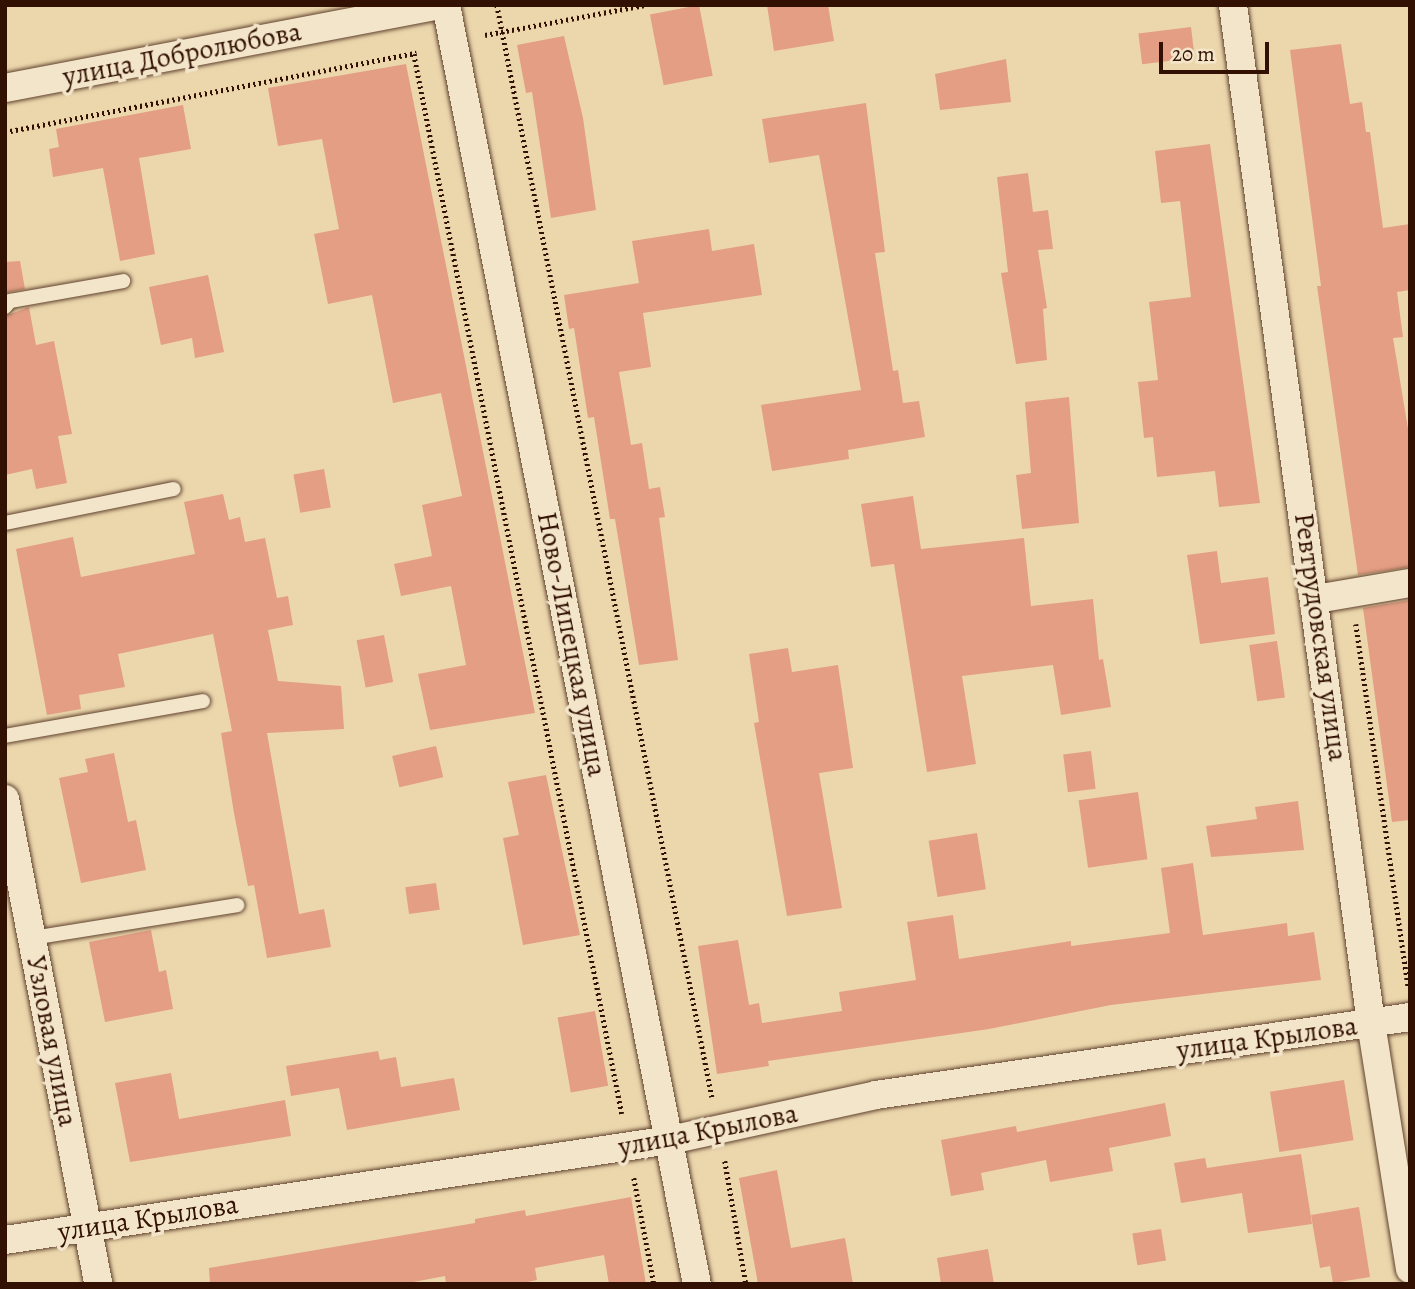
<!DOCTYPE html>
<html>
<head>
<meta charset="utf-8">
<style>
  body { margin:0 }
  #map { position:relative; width:1415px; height:1289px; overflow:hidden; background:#ecd7ad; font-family:Alegreya,serif }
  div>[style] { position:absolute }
  .building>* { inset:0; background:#e39e84; transform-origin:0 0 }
  .path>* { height:4.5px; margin-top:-2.25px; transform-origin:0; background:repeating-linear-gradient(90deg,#321103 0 2px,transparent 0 5.5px) }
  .roads { filter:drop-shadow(0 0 2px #60422e) drop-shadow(0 0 2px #60422e) }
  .lane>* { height:14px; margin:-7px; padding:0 7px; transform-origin:7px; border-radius:7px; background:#f3e5ca }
  .street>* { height:28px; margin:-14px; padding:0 14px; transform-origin:14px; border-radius:14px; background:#f3e5ca }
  span { translate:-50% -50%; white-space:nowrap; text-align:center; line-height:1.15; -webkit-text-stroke:7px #f3e5ca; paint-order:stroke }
  .street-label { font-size:28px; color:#321103 }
  .frame { position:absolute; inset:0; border:7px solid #321103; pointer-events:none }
  .scale { position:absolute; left:1159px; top:42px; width:110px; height:32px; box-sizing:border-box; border:4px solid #321103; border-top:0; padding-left:9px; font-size:21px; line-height:24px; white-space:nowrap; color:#321103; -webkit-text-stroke:5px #f3e5ca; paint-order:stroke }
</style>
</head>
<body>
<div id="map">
  <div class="building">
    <i style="left:699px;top:5px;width:72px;height:50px;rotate:79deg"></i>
    <i style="clip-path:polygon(767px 5px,828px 5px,834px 41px,774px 51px)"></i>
    <i style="left:1191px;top:27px;width:31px;height:53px;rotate:83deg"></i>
    <i style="clip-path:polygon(564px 36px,583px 118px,596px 210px,551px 218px,532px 92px,526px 93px,517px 45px)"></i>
    <i style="clip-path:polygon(1341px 44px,1350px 104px,1362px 102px,1366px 132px,1370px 132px,1383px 228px,1410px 224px,1410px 290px,1397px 292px,1403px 337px,1393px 338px,1410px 441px,1410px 567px,1358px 575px,1317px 286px,1321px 286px,1290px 50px)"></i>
    <i style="clip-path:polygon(1006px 59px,1011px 102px,940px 110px,935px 74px)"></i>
    <i style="clip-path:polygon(406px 64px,535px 713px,430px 730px,418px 674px,466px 665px,451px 586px,401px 596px,394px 564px,432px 556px,422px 505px,462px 496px,441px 393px,393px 403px,372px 295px,328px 304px,314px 234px,339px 229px,322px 139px,278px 146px,268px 88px)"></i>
    <i style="clip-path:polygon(866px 103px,885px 252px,875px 253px,893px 371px,898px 370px,903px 403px,919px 401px,925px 437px,848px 450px,849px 459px,772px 471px,761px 405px,861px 390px,819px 155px,769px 163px,762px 119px)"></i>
    <i style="clip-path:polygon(183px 105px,191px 149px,139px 158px,155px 254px,120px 261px,103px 168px,53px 177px,49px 149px,59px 147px,56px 129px)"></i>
    <i style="clip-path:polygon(1210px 144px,1260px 503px,1219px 507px,1215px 471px,1157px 477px,1153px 437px,1144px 438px,1138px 382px,1158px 380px,1149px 302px,1191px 297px,1180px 201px,1161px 203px,1155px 151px)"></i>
    <i style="clip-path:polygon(1028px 173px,1033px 212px,1048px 210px,1053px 249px,1038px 250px,1047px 308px,1043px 309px,1047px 360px,1016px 364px,1001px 273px,1008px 272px,997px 177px)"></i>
    <i style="clip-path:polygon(709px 229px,712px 251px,754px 244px,762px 295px,643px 313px,651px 367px,619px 372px,631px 445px,642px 443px,649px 489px,660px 487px,665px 517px,659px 518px,678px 660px,639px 665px,615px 519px,610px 519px,594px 417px,588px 418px,574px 328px,569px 329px,564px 295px,639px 283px,632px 241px)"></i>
    <i style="clip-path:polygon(20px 261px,25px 289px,5px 293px,5px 262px)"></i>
    <i style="clip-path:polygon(208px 275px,224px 352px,195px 358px,192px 338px,161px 345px,149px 287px)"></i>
    <i style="clip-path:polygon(29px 307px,36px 345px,54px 341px,72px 434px,58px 436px,67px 483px,36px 489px,32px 469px,5px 475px,5px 316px)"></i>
    <i style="clip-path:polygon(1069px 397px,1079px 523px,1022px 529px,1016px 475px,1031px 473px,1025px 402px)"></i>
    <i style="left:324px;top:469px;width:39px;height:31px;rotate:80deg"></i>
    <i style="clip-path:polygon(223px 494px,229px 520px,240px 517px,245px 542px,265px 538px,277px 598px,288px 596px,293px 625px,268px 630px,278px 681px,341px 686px,344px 729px,267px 733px,299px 914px,324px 909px,331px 947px,267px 958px,254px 885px,248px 886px,234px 813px,221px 733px,232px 731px,213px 634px,118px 654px,125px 687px,79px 695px,81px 709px,47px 715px,16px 549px,73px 537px,81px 577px,195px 554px,184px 502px)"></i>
    <i style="clip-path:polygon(913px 496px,921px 549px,1024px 538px,1031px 606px,1093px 599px,1099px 660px,1103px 659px,1111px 707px,1061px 715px,1053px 665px,962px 676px,976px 764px,927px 772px,894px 564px,871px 567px,861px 504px)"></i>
    <i style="clip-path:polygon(1217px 551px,1221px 583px,1268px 577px,1275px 634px,1200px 644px,1187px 555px)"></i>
    <i style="clip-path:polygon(1410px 600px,1410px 820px,1392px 822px,1363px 608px)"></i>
    <i style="left:384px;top:635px;width:48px;height:28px;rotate:79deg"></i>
    <i style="left:1277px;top:641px;width:57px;height:28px;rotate:82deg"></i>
    <i style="clip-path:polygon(788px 648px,792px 672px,838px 665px,853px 768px,819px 773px,842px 908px,787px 916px,754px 723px,759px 722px,749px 654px)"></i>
    <i style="left:436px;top:746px;width:32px;height:45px;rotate:77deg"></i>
    <i style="left:1091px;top:751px;width:38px;height:28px;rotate:83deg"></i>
    <i style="clip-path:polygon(114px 753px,128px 822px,136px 820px,146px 870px,81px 883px,59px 778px,88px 772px,85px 759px)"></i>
    <i style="clip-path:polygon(546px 775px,580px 935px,523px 945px,503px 838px,519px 835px,508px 782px)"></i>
    <i style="left:1138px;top:792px;width:68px;height:60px;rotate:82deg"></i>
    <i style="clip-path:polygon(1298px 801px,1304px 850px,1211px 857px,1206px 826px,1257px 819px,1255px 807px)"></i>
    <i style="left:977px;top:833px;width:57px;height:49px;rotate:81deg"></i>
    <i style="clip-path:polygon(1193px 863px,1203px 935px,1287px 923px,1288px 936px,1314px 932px,1321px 980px,1111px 1005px,989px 1029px,768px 1061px,769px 1066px,717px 1074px,698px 946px,738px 940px,749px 1005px,759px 1003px,762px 1023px,842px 1011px,839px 992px,916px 980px,907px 922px,953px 915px,959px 959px,1071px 941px,1071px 946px,1170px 933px,1161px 868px)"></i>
    <i style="left:436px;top:883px;width:27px;height:31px;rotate:82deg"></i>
    <i style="clip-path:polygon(151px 930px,159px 972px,166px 970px,173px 1009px,105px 1022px,89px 942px)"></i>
    <i style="left:595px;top:1011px;width:76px;height:38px;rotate:80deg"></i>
    <i style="clip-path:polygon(378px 1051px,380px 1060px,396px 1057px,401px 1087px,454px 1078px,460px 1110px,347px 1130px,339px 1088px,291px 1096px,286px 1066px)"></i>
    <i style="clip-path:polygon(171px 1073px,179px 1119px,285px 1100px,291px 1136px,130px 1162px,115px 1083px)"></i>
    <i style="left:1344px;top:1080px;width:61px;height:75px;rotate:81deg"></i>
    <i style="clip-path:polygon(1165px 1103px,1171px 1136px,1109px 1148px,1113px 1171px,1050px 1182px,1046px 1160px,981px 1173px,984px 1190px,951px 1196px,941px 1140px,1016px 1126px,1017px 1132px)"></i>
    <i style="clip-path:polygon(1301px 1154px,1312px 1224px,1248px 1233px,1242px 1193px,1181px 1203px,1174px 1163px,1205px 1158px,1207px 1168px)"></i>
    <i style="clip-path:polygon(777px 1170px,791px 1248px,845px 1238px,853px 1284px,758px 1284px,739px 1178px)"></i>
    <i style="clip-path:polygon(631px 1197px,646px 1284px,609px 1284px,604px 1255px,535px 1268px,537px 1280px,518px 1284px,446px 1284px,445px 1276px,403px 1284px,210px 1284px,209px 1268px,475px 1223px,475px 1219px,525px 1210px,526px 1216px)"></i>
    <i style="clip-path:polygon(1359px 1207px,1370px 1277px,1333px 1283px,1330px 1266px,1320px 1268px,1311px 1215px)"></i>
    <i style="left:1161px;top:1229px;width:32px;height:29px;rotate:81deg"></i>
    <i style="clip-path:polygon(988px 1249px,994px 1284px,941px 1284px,937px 1258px)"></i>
  </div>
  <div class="path">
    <i style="left:497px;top:5px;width:1113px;rotate:78.86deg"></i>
    <i style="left:485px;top:35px;width:164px;rotate:-10.6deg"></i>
    <i style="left:414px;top:54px;width:1080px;rotate:78.9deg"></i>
    <i style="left:5px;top:132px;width:419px;rotate:-10.9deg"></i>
    <i style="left:1356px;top:624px;width:366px;rotate:81.8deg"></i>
    <i style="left:725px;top:1161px;width:125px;rotate:80.3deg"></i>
    <i style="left:634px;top:1178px;width:108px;rotate:79.3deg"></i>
  </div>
  <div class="roads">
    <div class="lane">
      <i style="left:5px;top:307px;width:8px;rotate:-50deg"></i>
      <i style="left:10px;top:301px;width:115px;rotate:-10deg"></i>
      <i style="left:5px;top:523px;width:172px;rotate:-11.4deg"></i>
      <i style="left:5px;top:736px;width:201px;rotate:-10deg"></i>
      <i style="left:32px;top:938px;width:208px;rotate:-9.1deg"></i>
    </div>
    <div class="street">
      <i style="left:446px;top:5px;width:1303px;rotate:78.9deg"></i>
      <i style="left:1233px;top:5px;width:1027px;rotate:82.28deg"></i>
      <i style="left:1371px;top:1023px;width:249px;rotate:81deg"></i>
      <i style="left:5px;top:88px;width:445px;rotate:-10.8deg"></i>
      <i style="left:1316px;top:599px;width:95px;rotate:-9.7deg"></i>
      <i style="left:5px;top:799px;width:494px;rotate:79.1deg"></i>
      <i style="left:5px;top:1240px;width:672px;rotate:-8.55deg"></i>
      <i style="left:670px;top:1140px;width:211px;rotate:-12.3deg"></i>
      <i style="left:876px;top:1095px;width:540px;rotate:-8.31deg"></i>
    </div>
  </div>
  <div class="street-label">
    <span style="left:182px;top:54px;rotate:-11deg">улица Добролюбова</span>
    <span style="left:1321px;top:637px;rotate:82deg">Ревтрудовская улица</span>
    <span style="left:572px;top:644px;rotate:79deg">Ново-Липецкая улица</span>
    <span style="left:1267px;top:1038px;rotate:-8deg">улица Крылова</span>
    <span style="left:52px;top:1041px;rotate:79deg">Узловая улица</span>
    <span style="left:708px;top:1130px;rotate:-11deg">улица Крылова</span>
    <span style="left:148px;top:1218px;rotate:-9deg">улица Крылова</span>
  </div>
  <div class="frame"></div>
  <div class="scale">20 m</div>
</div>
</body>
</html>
